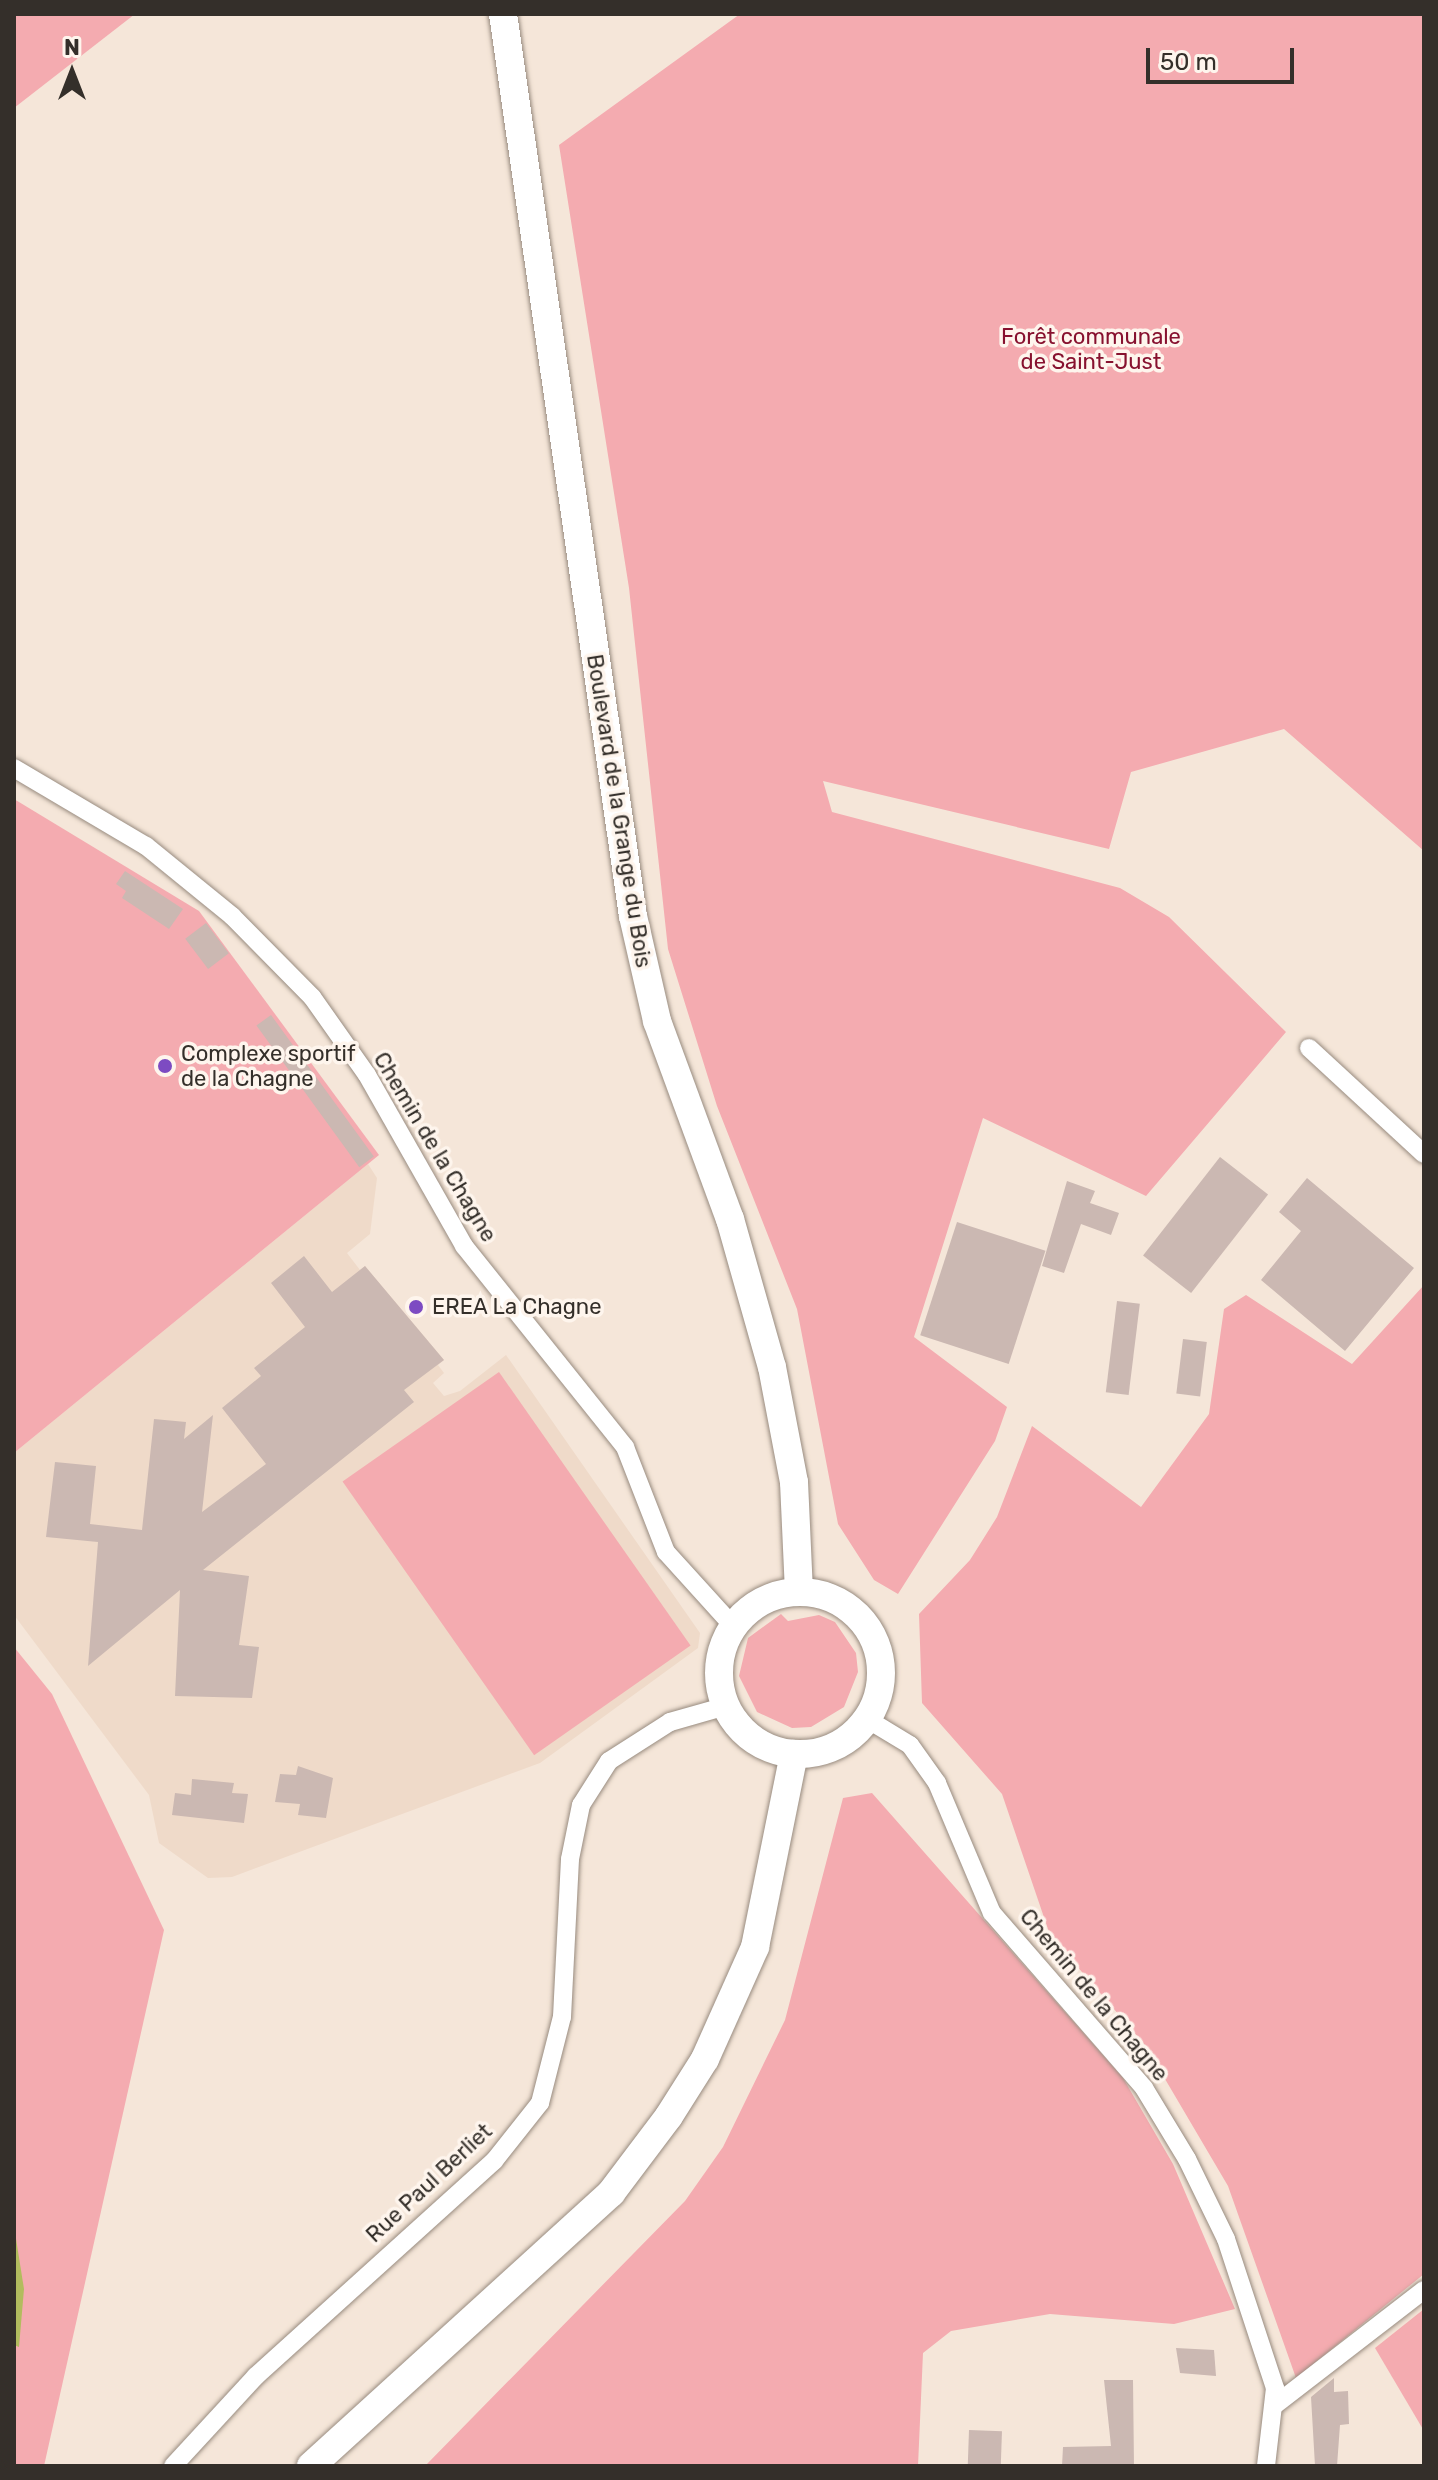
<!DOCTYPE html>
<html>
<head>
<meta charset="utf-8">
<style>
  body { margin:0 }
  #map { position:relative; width:1438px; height:2480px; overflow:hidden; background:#f5e6d9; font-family:Rubik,sans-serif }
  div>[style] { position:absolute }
  .built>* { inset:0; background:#efdac9 }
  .green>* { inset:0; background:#f4abb0; transform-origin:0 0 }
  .water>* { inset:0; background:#b2bc5e }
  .building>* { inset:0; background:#cbb8b2; transform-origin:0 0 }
  .roads { filter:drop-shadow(0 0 2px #988b7f) drop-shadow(0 0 2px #988b7f) }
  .street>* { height:18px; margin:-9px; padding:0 9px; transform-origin:9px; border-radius:9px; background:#fff }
  .primary>* { height:28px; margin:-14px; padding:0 14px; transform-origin:14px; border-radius:14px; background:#fff }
  .primary>.ring { margin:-14px; padding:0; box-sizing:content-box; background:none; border:28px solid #fff; border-radius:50% }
  .dots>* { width:22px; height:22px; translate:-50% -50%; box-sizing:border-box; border:4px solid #fef5ed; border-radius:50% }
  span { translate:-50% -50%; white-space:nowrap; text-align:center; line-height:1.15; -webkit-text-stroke:7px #fef5ed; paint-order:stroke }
  .park-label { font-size:22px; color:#87112f }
  .street-label { font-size:22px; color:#342f2a }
  .poi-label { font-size:22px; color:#342f2a }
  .left { translate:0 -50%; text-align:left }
  .frame { position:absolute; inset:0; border:16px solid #342f2a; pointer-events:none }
  .north { position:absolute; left:32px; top:32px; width:80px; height:80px; -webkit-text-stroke:6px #fef5ed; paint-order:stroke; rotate:0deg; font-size:22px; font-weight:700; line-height:32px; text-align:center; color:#342f2a }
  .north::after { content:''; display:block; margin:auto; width:28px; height:36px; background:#342f2a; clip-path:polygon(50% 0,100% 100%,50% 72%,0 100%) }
  .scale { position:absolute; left:1146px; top:48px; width:148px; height:36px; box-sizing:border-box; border:4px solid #342f2a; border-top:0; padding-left:10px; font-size:24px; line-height:28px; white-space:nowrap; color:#342f2a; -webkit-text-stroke:6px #fef5ed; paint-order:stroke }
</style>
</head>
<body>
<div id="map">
  <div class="built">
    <i style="clip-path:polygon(368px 1164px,377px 1178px,370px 1234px,347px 1253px,360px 1270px,365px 1266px,444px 1360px,438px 1365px,444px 1373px,433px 1383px,444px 1396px,460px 1391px,506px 1355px,700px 1633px,698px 1648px,540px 1763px,232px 1877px,208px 1878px,159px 1843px,149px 1795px,14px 1615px,14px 1453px)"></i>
  </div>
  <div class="green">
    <i style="clip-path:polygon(14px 14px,135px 14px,14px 108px)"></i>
    <i style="clip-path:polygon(740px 14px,1424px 14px,1424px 851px,1284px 729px,1131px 772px,1109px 849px,823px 781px,832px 812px,1120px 888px,1169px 917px,1286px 1032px,1146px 1196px,983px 1118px,914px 1337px,1007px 1407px,995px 1441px,898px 1594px,874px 1580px,838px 1524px,797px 1309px,717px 1106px,668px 949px,629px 588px,559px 145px)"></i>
    <i style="clip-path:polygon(14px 799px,199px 911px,379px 1155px,14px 1453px)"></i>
    <i style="clip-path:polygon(1424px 1285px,1424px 2274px,1296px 2378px,1228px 2186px,1145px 2045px,1050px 1935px,1002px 1794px,922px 1703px,919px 1614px,970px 1560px,997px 1517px,1032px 1426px,1141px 1507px,1209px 1414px,1224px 1309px,1246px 1295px,1352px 1364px)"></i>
    <i style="left:499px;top:1372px;width:334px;height:191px;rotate:55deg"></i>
    <i style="clip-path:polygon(781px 1614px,788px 1621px,819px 1615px,835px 1622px,856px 1653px,858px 1672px,844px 1707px,811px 1727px,792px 1728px,757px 1712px,739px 1676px,748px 1638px)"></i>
    <i style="clip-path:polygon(14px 1647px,52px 1694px,164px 1930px,44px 2466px,14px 2466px)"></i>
    <i style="clip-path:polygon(872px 1793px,1123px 2078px,1173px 2164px,1235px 2309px,1174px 2324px,1050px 2314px,951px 2331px,923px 2353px,918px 2466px,425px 2466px,685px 2201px,723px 2147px,785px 2020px,843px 1798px)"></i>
    <i style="clip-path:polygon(1424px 2309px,1424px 2431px,1375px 2348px)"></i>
  </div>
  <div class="water">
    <i style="clip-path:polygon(14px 2226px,24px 2289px,19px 2347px,14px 2345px)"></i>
  </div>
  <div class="building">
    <i style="clip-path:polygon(125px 871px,183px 909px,169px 929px,122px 898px,126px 891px,116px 884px)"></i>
    <i style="left:206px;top:923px;width:38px;height:26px;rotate:53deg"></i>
    <i style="left:271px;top:1015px;width:175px;height:18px;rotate:54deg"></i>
    <i style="left:1220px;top:1157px;width:61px;height:125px;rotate:38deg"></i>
    <i style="clip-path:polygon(1307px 1178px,1414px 1268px,1345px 1351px,1261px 1280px,1301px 1231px,1279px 1212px)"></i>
    <i style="clip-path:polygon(1067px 1181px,1095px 1191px,1090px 1203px,1119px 1213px,1111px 1235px,1081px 1224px,1064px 1273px,1042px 1266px)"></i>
    <i style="left:957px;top:1222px;width:93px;height:119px;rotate:18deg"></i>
    <i style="clip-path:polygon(304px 1256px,332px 1292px,365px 1266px,444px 1360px,404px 1390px,414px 1402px,203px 1570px,249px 1576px,239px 1645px,259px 1647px,252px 1698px,175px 1696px,180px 1590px,88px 1666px,98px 1542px,46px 1537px,55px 1462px,96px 1466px,90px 1524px,142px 1530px,154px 1419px,186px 1422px,184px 1439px,213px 1415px,202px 1512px,266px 1464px,222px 1408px,261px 1376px,254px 1368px,305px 1327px,271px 1283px)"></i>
    <i style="left:1117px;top:1301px;width:23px;height:92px;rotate:7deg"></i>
    <i style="left:1183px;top:1339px;width:24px;height:55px;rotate:7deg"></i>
    <i style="clip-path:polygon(298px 1766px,333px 1778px,326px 1818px,298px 1815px,300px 1804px,275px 1802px,280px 1774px,296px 1775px)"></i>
    <i style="clip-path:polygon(192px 1779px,234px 1783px,232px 1793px,248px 1794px,244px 1823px,172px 1815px,175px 1793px,191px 1795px)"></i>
    <i style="clip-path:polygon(1176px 2348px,1214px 2350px,1216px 2376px,1180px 2373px)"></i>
    <i style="clip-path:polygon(1334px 2378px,1334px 2392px,1348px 2391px,1349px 2424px,1340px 2425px,1337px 2466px,1315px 2466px,1311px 2397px)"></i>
    <i style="clip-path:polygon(1104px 2380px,1133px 2380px,1134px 2466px,1062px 2466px,1063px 2447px,1111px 2446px)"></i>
    <i style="left:969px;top:2430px;width:33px;height:36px;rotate:2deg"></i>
  </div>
  <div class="roads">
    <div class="street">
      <i style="left:14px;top:768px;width:153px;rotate:30.6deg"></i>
      <i style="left:146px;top:846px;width:111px;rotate:39.1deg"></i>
      <i style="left:232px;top:916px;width:114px;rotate:45.4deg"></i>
      <i style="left:312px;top:997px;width:95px;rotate:54.8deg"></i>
      <i style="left:367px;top:1075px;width:197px;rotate:60.4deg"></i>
      <i style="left:464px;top:1246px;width:258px;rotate:51.3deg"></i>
      <i style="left:625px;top:1447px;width:113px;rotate:68.7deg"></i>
      <i style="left:666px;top:1552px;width:100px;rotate:47.8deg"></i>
      <i style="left:1309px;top:1048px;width:156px;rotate:42.7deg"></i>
      <i style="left:867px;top:1719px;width:50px;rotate:31.2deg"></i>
      <i style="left:910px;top:1745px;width:47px;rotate:54.6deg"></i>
      <i style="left:937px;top:1783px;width:141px;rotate:67.1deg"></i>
      <i style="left:992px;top:1913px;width:232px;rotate:49deg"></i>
      <i style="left:1144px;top:2088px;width:83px;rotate:58.8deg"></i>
      <i style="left:1187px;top:2159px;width:89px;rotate:64deg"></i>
      <i style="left:1226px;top:2239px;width:157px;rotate:71.8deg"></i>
      <i style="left:1275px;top:2388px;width:79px;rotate:96.6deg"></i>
      <i style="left:1275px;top:2405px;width:188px;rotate:-37.7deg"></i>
      <i style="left:173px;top:2466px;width:122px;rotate:-47.3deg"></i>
      <i style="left:256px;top:2376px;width:321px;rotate:-42.1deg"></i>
      <i style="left:494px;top:2161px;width:74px;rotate:-51.6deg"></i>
      <i style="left:540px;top:2103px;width:89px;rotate:-75.7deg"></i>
      <i style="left:562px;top:2017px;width:158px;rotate:-87.1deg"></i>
      <i style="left:570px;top:1859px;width:55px;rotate:-78.5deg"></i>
      <i style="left:581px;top:1805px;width:52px;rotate:-57.5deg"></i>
      <i style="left:609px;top:1761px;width:72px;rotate:-32.6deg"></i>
      <i style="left:670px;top:1722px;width:58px;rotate:-15.9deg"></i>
    </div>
    <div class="primary">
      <i style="left:503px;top:14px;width:911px;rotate:81.8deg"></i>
      <i style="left:633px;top:916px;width:108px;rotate:77.1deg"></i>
      <i style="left:657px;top:1021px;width:211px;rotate:69.8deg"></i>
      <i style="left:730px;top:1219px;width:154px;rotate:74.2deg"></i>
      <i style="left:772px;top:1367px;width:117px;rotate:79.2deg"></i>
      <i style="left:794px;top:1482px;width:110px;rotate:87.4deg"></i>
      <i class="ring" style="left:719px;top:1592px;width:134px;height:134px"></i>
      <i style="left:311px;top:2466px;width:406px;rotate:-42.3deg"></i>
      <i style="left:611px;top:2193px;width:96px;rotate:-53deg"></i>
      <i style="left:669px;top:2116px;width:67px;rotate:-57.7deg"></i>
      <i style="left:705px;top:2059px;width:123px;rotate:-65.9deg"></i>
      <i style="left:755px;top:1947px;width:197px;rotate:-78.6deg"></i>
    </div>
  </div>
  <div class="dots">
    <i style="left:165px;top:1066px;background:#7d4bc2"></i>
    <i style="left:416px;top:1307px;background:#7d4bc2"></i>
  </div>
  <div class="park-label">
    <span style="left:1091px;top:349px">Forêt communale<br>de Saint-Just</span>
  </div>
  <div class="street-label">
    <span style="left:619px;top:811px;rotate:81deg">Boulevard de la Grange du Bois</span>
    <span style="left:435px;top:1147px;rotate:59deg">Chemin de la Chagne</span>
    <span style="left:1094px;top:1995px;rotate:50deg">Chemin de la Chagne</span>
    <span style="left:429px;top:2183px;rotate:-43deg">Rue Paul Berliet</span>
  </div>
  <div class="poi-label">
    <span class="left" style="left:181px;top:1066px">Complexe sportif<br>de la Chagne</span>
    <span class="left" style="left:432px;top:1307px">EREA La Chagne</span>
  </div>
  <div class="frame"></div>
  <div class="north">N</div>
  <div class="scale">50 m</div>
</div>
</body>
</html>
